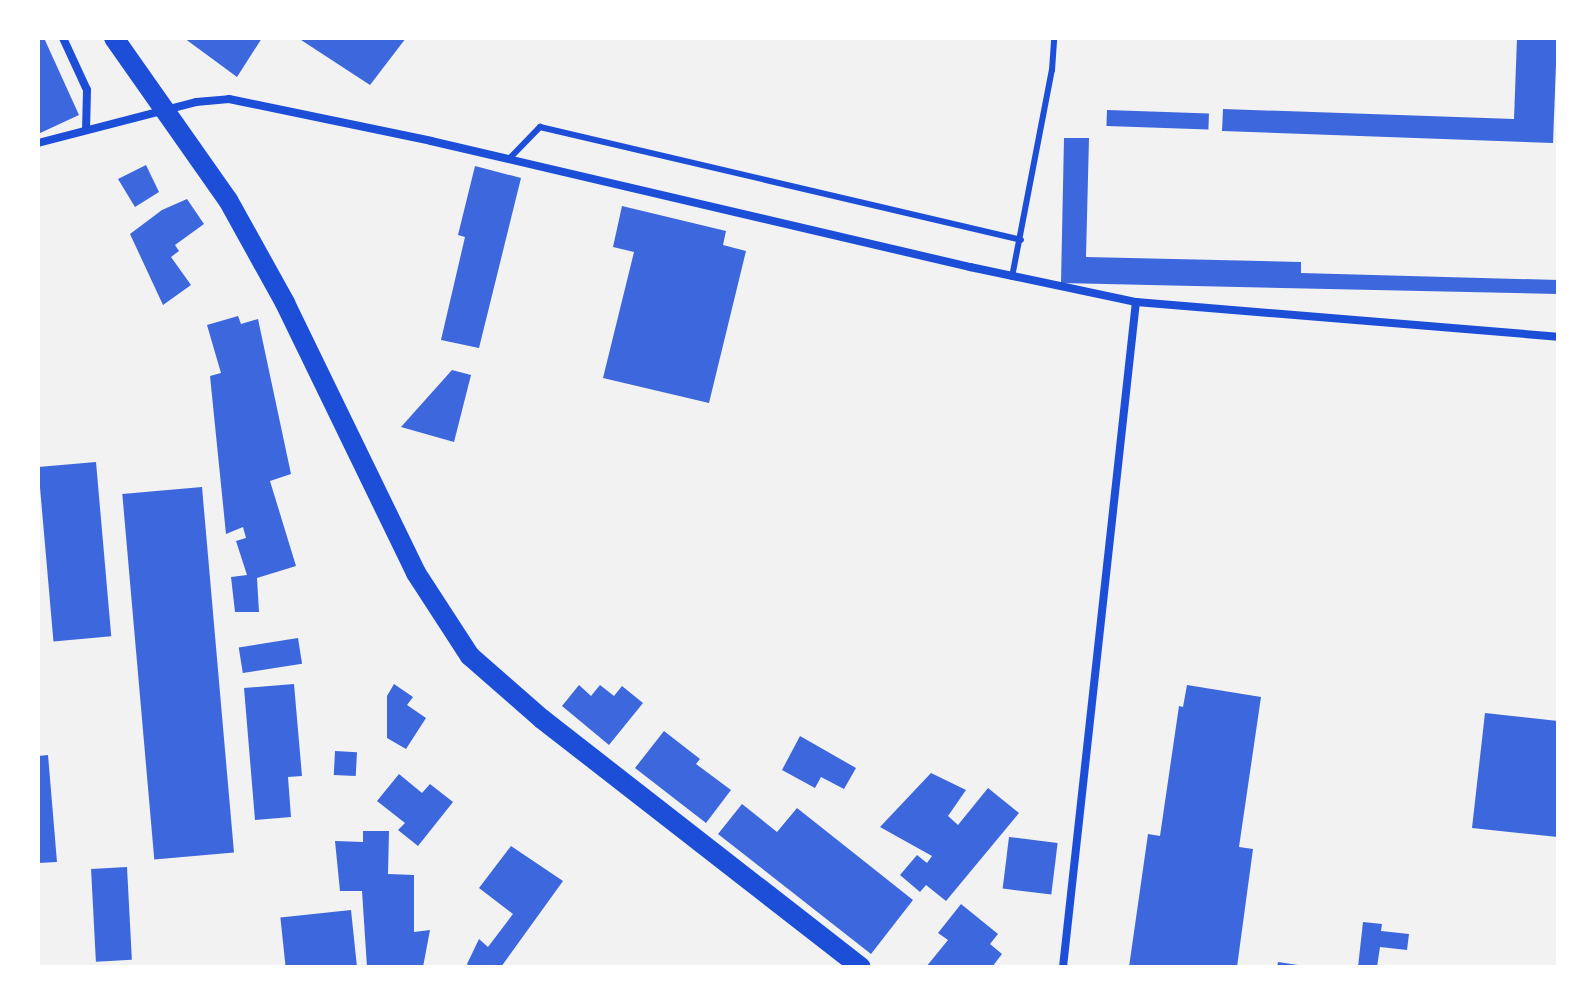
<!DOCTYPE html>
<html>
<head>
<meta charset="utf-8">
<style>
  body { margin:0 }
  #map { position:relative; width:1596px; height:1005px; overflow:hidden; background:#f2f2f2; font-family:"Public Sans",sans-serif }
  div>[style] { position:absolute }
  .building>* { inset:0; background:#3d67dc; transform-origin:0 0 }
  .service>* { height:6px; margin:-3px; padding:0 3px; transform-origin:3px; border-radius:3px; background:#1d4ed8 }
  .minor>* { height:8px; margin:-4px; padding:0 4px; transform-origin:4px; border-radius:4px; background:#1d4ed8 }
  .primary>* { height:20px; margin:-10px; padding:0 10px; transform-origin:10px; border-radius:10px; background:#1d4ed8 }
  span { translate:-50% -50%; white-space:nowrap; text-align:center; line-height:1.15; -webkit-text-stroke:8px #fff; paint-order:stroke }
  .frame { position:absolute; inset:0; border:40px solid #fff; pointer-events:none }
</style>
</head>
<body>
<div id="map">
  <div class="building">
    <i style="clip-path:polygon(38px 38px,44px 38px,79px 115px,38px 134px)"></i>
    <i style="clip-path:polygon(184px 38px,262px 38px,237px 77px)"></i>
    <i style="clip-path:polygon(298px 38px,406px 38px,370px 85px)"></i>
    <i style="clip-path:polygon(1517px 38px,1557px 38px,1553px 143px,1222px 131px,1223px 109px,1514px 119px)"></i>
    <i style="left:1107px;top:110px;width:102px;height:16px;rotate:2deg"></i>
    <i style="clip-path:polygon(1064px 138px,1089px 138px,1086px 257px,1301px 262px,1301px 273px,1558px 280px,1558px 294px,1061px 283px)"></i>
    <i style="clip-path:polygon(146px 165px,159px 192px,135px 207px,118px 179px)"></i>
    <i style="clip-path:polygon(475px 166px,521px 178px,479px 348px,441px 340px,465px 237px,458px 235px)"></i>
    <i style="clip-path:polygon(187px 199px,204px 224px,175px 245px,179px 251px,171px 257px,191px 285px,163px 305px,130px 234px,162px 210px)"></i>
    <i style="clip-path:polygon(622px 206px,726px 231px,723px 245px,746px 251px,709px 403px,603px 378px,634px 252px,613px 247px)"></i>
    <i style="clip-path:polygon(238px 316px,241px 324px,258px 319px,291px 474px,270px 481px,296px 566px,257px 578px,259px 612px,235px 612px,231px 577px,247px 575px,236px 541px,246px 538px,243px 527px,226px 534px,210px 376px,221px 373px,207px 325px)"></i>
    <i style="clip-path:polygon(452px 370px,471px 375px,454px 442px,401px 427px)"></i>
    <i style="left:96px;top:462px;width:175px;height:58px;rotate:85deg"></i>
    <i style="left:202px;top:487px;width:367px;height:80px;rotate:85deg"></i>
    <i style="left:298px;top:638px;width:26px;height:60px;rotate:81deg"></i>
    <i style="clip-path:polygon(294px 684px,302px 776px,288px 777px,291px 817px,255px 820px,244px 688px)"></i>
    <i style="clip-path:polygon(394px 684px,413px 697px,407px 705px,426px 718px,406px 749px,387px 738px,387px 696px)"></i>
    <i style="clip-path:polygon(579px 685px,591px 696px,600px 685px,614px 696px,622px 686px,643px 703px,609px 745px,562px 706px)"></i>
    <i style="clip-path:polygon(1187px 685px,1261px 697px,1239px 847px,1253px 849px,1237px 967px,1129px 967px,1148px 834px,1160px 836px,1179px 706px,1183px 707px)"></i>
    <i style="clip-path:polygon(1485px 713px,1558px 721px,1558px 837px,1472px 828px)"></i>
    <i style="clip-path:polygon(664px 731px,700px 759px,696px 764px,731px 790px,706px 823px,635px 768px)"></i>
    <i style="clip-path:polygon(800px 736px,856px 768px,844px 789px,821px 777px,815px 788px,782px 770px)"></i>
    <i style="left:335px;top:751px;width:22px;height:24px;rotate:3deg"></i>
    <i style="clip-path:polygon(48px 755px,57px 862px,38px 863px,38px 756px)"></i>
    <i style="clip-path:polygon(931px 773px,966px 790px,948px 816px,958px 825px,988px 788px,1019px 813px,946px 901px,926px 885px,920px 892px,900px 875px,917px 855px,927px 863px,932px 856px,880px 827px)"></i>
    <i style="clip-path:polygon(399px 774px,422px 793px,430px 784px,453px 802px,418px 846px,398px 830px,405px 823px,377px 801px)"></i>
    <i style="clip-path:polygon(742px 804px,777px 832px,797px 808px,913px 900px,871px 954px,718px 834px)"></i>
    <i style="clip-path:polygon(363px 831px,389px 831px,388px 874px,414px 875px,414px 932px,430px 930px,423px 967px,367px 967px,362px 891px,340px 891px,335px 841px,363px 842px)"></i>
    <i style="left:1009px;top:837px;width:49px;height:52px;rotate:7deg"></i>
    <i style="clip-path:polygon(511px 846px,563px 881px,501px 967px,470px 967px,467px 964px,479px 939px,488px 947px,513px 914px,479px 888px)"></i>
    <i style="left:127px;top:867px;width:93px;height:36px;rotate:87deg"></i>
    <i style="clip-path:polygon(961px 904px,998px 934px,990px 944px,1002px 954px,992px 967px,926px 967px,948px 940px,938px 933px)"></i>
    <i style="left:351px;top:910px;width:57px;height:71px;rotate:84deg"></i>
    <i style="clip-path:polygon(1363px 922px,1382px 924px,1381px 931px,1409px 934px,1407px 950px,1380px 947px,1377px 967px,1358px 967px)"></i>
    <i style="clip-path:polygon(1278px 962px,1298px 965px,1298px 967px,1277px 967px)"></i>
  </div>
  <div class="service">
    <i style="left:509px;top:159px;width:45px;rotate:-45.9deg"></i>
    <i style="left:540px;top:127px;width:494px;rotate:13.2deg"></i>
    <i style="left:1012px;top:277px;width:211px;rotate:-79.1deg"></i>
    <i style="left:1052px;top:70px;width:32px;rotate:-86deg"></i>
  </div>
  <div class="minor">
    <i style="left:63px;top:38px;width:57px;rotate:65.2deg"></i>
    <i style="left:87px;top:90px;width:40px;rotate:91.4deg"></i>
    <i style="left:38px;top:143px;width:163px;rotate:-14.5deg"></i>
    <i style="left:196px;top:102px;width:33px;rotate:-5deg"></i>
    <i style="left:229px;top:99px;width:206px;rotate:11.7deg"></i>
    <i style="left:431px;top:141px;width:554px;rotate:13.16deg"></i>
    <i style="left:970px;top:267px;width:170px;rotate:11.9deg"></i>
    <i style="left:1136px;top:302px;width:423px;rotate:4.7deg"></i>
    <i style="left:1063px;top:967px;width:669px;rotate:-83.74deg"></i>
  </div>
  <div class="primary">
    <i style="left:114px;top:38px;width:198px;rotate:54.9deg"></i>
    <i style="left:228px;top:200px;width:118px;rotate:61deg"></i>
    <i style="left:285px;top:303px;width:300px;rotate:64.1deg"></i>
    <i style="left:416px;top:573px;width:99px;rotate:57deg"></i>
    <i style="left:470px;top:656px;width:96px;rotate:41.2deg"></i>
    <i style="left:542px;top:719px;width:404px;rotate:37.9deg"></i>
  </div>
  <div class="frame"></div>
</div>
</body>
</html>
